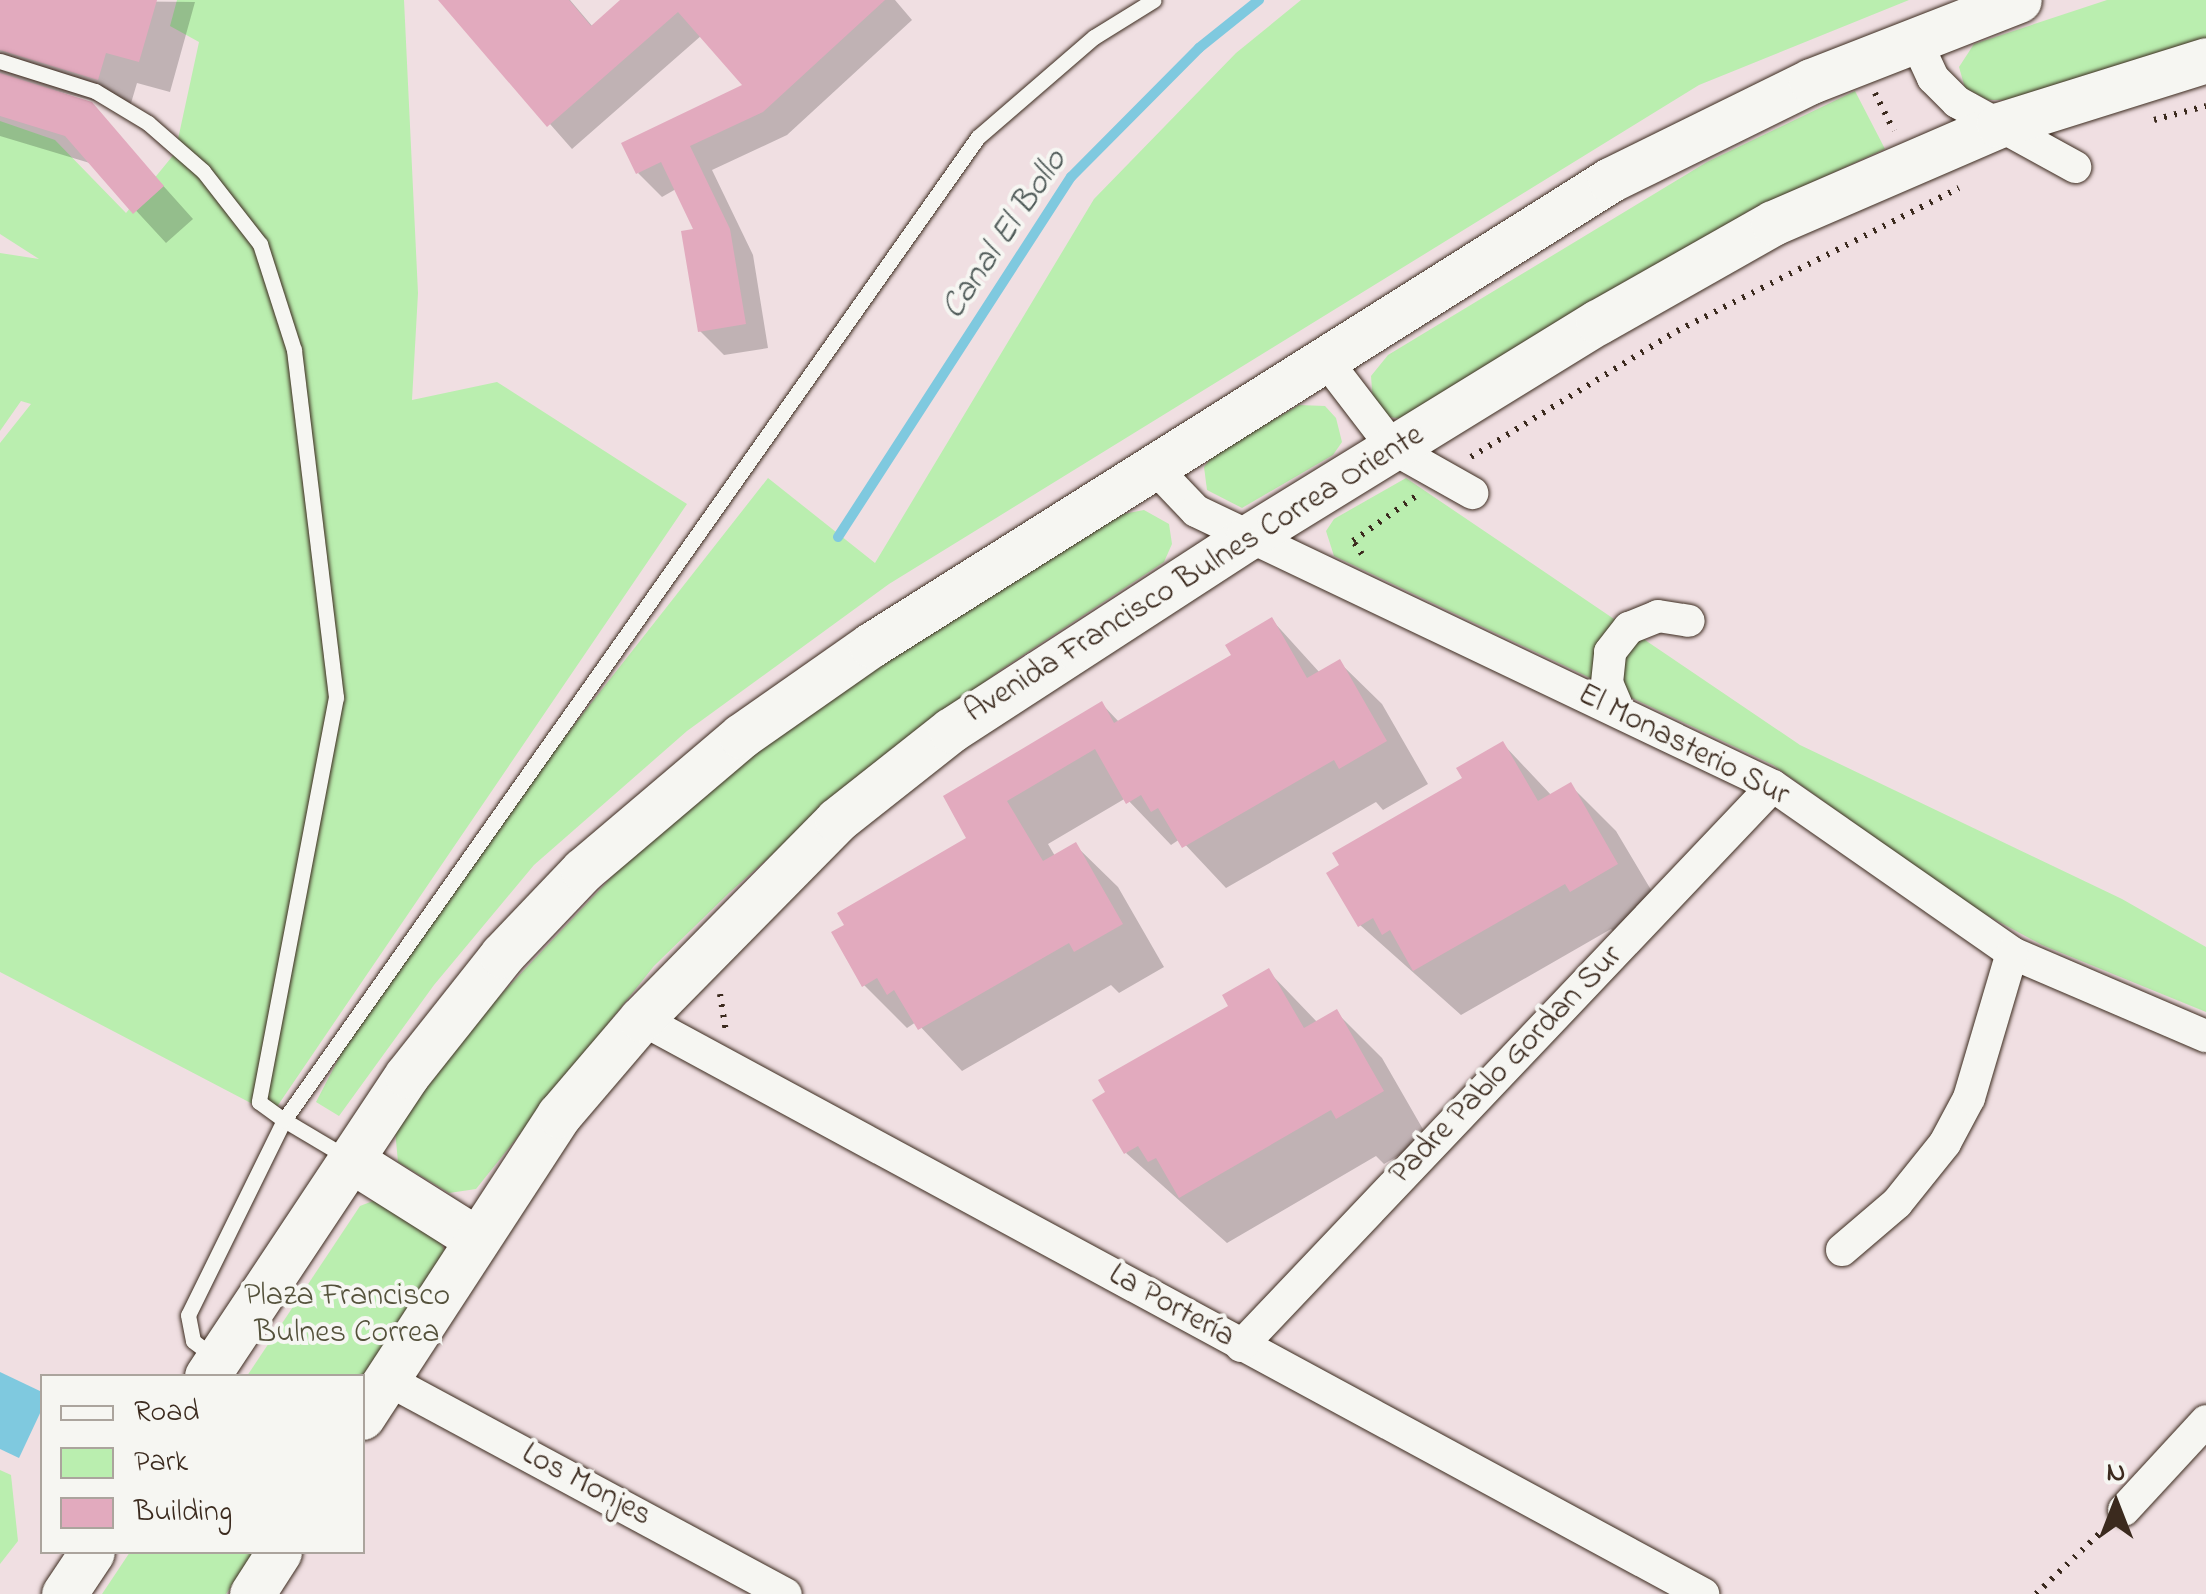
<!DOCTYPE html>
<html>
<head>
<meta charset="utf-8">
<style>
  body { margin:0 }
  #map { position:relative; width:2206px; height:1594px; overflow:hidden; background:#f0dfe2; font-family:"Indie Flower",sans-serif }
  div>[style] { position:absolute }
  .green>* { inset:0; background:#baeeaf }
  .water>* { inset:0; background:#7fc9df }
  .shadow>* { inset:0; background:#0003 }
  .stream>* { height:10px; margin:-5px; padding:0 5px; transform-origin:5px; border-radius:5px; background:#7fc9df }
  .building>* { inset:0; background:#e2aabe }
  .path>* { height:6px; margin-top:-3px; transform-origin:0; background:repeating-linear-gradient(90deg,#3b2a1e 0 2.5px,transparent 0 10.5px) }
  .roads { filter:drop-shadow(0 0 2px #3b2a1e) drop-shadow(0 0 2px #3b2a1e) }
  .lane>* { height:15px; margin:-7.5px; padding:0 7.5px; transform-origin:7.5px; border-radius:7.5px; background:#f6f6f2 }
  .street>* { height:32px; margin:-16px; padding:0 16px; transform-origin:16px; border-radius:16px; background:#f6f6f2 }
  .secondary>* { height:45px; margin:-22.5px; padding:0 22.5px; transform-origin:22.5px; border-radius:22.5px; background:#f6f6f2 }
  span { translate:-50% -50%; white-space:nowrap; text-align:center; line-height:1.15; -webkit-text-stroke:8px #f6f6f2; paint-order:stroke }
  .street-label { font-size:32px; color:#3b2a1e }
  .park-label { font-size:32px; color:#54513b }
  .water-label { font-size:35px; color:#4f5a58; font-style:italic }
  .legend { position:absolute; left:40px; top:1374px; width:325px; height:180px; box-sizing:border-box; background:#f6f6f2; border:2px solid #aba49d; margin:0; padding:12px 18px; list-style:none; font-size:30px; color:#3b2a1e }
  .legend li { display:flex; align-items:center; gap:20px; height:50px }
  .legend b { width:50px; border:2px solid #aba49d }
  .north { position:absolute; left:2066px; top:1454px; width:100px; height:100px; -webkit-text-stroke:8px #f6f6f2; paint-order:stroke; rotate:0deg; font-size:28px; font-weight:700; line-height:40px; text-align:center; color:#3b2a1e }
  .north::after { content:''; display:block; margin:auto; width:35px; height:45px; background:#3b2a1e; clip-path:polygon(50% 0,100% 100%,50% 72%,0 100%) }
</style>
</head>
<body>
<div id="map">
  <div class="green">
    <i style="clip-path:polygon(177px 0,404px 0,418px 293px,412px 400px,497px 382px,687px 504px,272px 1114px,0 972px,0 443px,31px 404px,21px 401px,0 431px,0 253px,39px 259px,0 234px,0 121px,55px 140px,126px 213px,175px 153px,199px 42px,170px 26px)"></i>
    <i style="clip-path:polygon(1301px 0,1909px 0,1699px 85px,889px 584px,687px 731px,534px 865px,434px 985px,339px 1116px,316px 1102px,391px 958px,768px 478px,875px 563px,1094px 199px,1236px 53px)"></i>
    <i style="clip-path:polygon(2107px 0,2206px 0,2206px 41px,2014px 100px,1988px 100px,1965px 88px,1959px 67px,1974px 44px)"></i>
    <i style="clip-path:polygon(1855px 91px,1885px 149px,1749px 211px,1412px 420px,1389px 417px,1373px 402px,1371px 376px,1388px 355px,1707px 162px)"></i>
    <i style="clip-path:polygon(1299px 405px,1325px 406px,1336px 418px,1342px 442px,1333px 455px,1242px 508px,1207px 490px,1204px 467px,1214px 454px)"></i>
    <i style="clip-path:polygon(1406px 478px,1800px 745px,2122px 899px,2206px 947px,2206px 1012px,2042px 945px,1970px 906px,1773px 765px,1334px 556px,1326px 531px,1334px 519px)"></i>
    <i style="clip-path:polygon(1144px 510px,1169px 524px,1172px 544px,1164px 562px,999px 671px,853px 783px,730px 892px,654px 966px,476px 1189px,449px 1193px,398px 1162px,395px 1130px,479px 1018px,652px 834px,743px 758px,879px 663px,1123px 514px)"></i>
    <i style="clip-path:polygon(383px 1197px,437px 1234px,447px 1256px,362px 1376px,247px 1376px,360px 1206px)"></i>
    <i style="clip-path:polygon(0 1470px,11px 1475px,18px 1541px,0 1564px)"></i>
    <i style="clip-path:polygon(130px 1552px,254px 1552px,226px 1594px,102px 1594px)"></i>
  </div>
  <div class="water">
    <i style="clip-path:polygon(0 1372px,42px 1392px,42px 1409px,19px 1458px,0 1449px)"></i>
  </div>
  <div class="shadow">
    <i style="clip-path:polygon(0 0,195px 2px,170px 92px,137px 83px,129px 110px,48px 89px,90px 104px,193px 219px,166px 243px,93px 164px,0 136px)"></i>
    <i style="clip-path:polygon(441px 0,570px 0,593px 27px,624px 0,895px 0,912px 20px,787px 135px,712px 170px,753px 255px,768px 348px,724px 355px,700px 331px,696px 231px,676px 189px,662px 197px,638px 173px,746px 85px,702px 35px,572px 149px)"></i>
    <i style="clip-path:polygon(1272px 620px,1320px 673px,1339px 662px,1382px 704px,1428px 784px,1383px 810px,1376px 802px,1226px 888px,1180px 839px,1171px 845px,1126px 798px,1048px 844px,1055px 856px,1075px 845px,1118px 887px,1164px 967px,1119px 993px,1111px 985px,962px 1071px,916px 1022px,907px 1028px,864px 985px,970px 839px,946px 797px,1102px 704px,1119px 722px,1234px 656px)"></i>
    <i style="clip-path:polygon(1503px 744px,1552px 796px,1570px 785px,1616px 831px,1663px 910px,1618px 936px,1611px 929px,1461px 1015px,1360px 925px,1466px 779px)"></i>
    <i style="clip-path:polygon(1268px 971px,1318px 1023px,1336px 1012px,1382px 1058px,1428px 1138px,1384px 1164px,1376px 1156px,1227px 1243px,1126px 1153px,1231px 1007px)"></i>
  </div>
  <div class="stream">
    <i style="left:838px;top:537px;width:429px;rotate:-57.1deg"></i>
    <i style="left:1071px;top:177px;width:182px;rotate:-45.2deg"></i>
    <i style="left:1199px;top:48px;width:77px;rotate:-38.7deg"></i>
  </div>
  <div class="building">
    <i style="clip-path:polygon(0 0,157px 0,139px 62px,106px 53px,98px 80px,0 50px)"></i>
    <i style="clip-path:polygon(438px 0,569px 0,591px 26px,620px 0,885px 0,763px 112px,690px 146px,730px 229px,746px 324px,698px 332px,681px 231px,693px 229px,661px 162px,636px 174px,621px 143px,742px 85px,678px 12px,547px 127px)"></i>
    <i style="clip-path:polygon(0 73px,92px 102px,164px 186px,133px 214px,65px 136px,0 116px)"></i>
    <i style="clip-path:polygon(1272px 617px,1307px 678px,1340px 659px,1387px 741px,1339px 769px,1334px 760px,1182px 848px,1158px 808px,1151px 812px,1141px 795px,1126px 804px,1095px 749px,1007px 801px,1043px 861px,1076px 842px,1123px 924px,1074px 952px,1069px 943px,918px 1030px,894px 990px,887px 995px,877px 978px,862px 987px,831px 932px,844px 925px,837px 913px,966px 838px,943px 796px,1102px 701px,1114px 723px,1231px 655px,1225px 645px)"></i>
    <i style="clip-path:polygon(1503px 741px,1538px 801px,1571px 782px,1618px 864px,1570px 892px,1565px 884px,1413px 971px,1390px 930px,1382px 935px,1373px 918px,1358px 927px,1326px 873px,1339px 865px,1332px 853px,1462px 778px,1456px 768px)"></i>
    <i style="clip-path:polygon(1269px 968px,1304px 1028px,1337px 1009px,1384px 1091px,1336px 1119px,1331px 1110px,1179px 1198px,1156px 1158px,1148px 1162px,1138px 1146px,1124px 1154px,1092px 1100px,1105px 1092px,1098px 1080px,1228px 1006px,1222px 995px)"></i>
  </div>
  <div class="path">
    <i style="left:1875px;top:93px;width:42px;rotate:63.4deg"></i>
    <i style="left:2154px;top:120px;width:54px;rotate:-15.1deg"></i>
    <i style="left:1471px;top:457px;width:241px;rotate:-31.5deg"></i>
    <i style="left:1677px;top:331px;width:316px;rotate:-26.9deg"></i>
    <i style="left:1362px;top:554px;width:16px;rotate:-125deg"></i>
    <i style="left:1353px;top:541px;width:77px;rotate:-35.5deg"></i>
    <i style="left:720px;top:994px;width:36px;rotate:81deg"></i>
    <i style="left:2036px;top:1594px;width:94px;rotate:-43.7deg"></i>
  </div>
  <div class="roads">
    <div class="lane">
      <i style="left:0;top:61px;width:100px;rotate:17.5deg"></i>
      <i style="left:95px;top:91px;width:62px;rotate:31.1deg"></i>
      <i style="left:148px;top:123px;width:73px;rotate:41.1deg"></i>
      <i style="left:203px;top:171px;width:93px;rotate:52deg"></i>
      <i style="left:260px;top:244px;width:111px;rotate:72.2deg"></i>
      <i style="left:294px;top:350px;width:350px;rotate:83.1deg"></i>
      <i style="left:336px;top:697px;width:412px;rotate:100.8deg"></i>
      <i style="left:259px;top:1102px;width:31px;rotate:36deg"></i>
      <i style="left:284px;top:1120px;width:217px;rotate:116.2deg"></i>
      <i style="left:188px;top:1315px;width:26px;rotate:79deg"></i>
      <i style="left:193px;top:1341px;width:25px;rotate:37deg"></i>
      <i style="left:348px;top:1158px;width:74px;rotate:-149.3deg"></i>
      <i style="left:284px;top:1120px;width:1203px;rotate:-54.78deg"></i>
      <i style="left:978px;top:137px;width:153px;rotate:-40.8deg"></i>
      <i style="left:1094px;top:37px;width:70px;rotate:-31.7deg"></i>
    </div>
    <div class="street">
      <i style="left:1914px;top:37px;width:45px;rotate:65.1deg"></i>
      <i style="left:1933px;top:78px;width:34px;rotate:45deg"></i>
      <i style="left:1957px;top:102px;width:135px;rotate:28.8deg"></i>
      <i style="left:1328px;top:363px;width:108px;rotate:52.5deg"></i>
      <i style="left:1394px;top:449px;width:90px;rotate:29.4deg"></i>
      <i style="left:1155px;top:468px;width:59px;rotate:46.4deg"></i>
      <i style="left:1196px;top:511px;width:639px;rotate:25.48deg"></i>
      <i style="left:1773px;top:786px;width:292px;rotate:34.9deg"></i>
      <i style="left:2012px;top:953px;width:211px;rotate:23.2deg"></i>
      <i style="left:1619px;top:711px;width:30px;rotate:-113deg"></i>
      <i style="left:1607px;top:683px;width:31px;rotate:-84deg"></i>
      <i style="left:1610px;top:652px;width:31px;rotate:-52deg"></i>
      <i style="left:1629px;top:628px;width:31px;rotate:-22deg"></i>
      <i style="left:1658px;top:616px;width:31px;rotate:9deg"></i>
      <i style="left:641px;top:1019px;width:1208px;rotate:28.43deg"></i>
      <i style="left:1842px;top:1250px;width:72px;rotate:-40.5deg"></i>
      <i style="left:1897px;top:1203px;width:77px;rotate:-51.3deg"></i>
      <i style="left:1945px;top:1143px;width:51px;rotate:-61.9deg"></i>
      <i style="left:1969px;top:1098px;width:151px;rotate:-73.5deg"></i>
      <i style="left:1241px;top:1346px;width:772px;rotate:-46.47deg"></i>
      <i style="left:386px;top:1379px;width:454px;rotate:28.3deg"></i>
      <i style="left:2124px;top:1510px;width:121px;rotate:-47.3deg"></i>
    </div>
    <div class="secondary">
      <i style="left:351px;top:1160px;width:146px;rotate:32.2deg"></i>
      <i style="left:207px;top:1376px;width:361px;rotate:-56.4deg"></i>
      <i style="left:407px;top:1075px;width:153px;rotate:-51.6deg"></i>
      <i style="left:502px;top:955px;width:117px;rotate:-46.4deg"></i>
      <i style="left:583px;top:870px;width:207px;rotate:-40.3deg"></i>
      <i style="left:741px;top:736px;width:159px;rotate:-35deg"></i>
      <i style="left:871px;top:645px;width:873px;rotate:-32.18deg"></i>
      <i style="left:1610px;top:180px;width:224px;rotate:-26.2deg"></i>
      <i style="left:1811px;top:81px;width:223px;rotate:-21.3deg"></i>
      <i style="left:362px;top:1417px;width:361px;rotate:-56.9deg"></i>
      <i style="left:559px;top:1115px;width:126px;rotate:-49.5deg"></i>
      <i style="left:641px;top:1019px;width:279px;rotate:-45.4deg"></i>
      <i style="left:837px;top:820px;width:145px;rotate:-38.3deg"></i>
      <i style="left:951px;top:730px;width:354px;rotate:-33deg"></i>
      <i style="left:1248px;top:537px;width:411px;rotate:-31.6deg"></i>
      <i style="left:1598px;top:322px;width:201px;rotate:-29.5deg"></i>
      <i style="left:1773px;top:223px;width:246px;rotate:-23.4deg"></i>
      <i style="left:1999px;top:125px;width:217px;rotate:-17.4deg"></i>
      <i style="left:64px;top:1594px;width:50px;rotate:-56.3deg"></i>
      <i style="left:252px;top:1594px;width:50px;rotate:-57.3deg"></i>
    </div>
  </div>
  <div class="street-label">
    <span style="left:1195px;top:575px;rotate:-32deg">Avenida Francisco Bulnes Correa Oriente</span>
    <span style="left:1683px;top:746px;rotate:27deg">El Monasterio Sur</span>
    <span style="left:1507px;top:1066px;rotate:-46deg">Padre Pablo Gordan Sur</span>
    <span style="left:1171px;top:1307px;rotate:29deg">La Portería</span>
    <span style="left:586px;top:1486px;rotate:28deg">Los Monjes</span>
  </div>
  <div class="park-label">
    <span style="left:347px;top:1316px">Plaza Francisco<br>Bulnes Correa</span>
  </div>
  <div class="water-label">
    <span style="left:1005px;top:235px;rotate:-56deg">Canal El Bollo</span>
  </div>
  <ul class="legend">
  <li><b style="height:12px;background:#f6f6f2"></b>Road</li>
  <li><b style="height:28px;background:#baeeaf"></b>Park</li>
  <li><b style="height:28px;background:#e2aabe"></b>Building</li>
  </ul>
  <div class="north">N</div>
</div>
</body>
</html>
